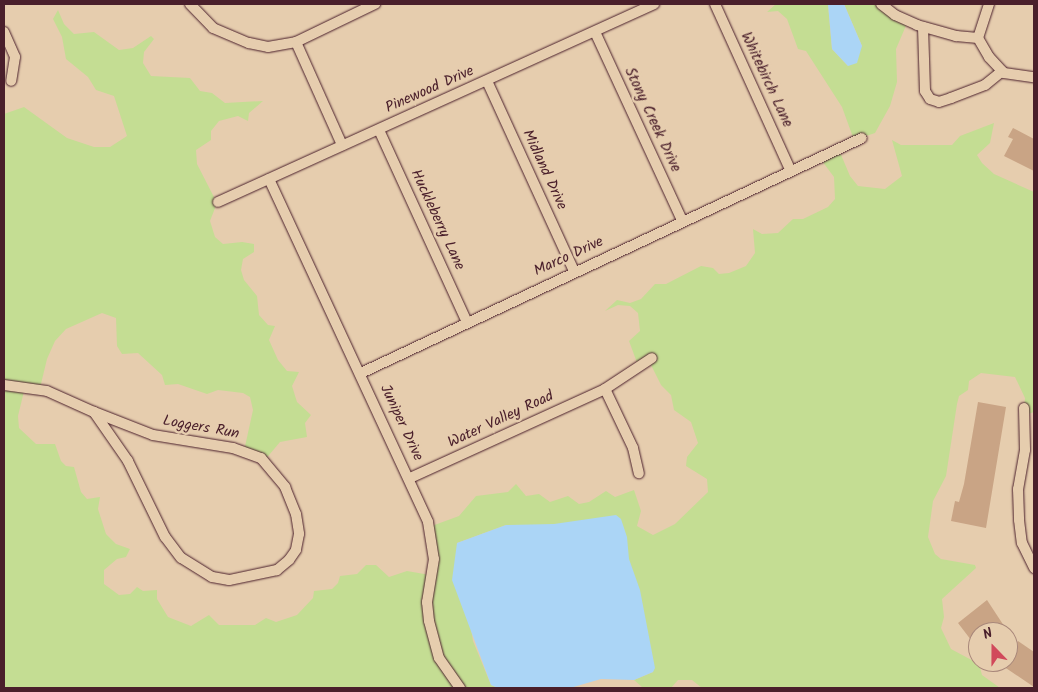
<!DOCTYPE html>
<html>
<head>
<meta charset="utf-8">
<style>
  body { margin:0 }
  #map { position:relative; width:1038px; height:692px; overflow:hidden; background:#e6cdae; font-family:Kalam,sans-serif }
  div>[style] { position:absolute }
  .green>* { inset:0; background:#c4dd93 }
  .water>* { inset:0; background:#abd5f6 }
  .building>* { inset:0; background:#c9a485 }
  .roads { filter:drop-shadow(0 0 1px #4a1f2b) drop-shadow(0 0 1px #4a1f2b) }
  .minor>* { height:10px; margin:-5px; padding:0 5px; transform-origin:5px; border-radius:5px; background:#e6cdae }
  span { translate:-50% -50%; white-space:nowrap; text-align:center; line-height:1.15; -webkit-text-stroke:5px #e6cdae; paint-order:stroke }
  .street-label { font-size:15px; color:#4a1f2b }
  .frame { position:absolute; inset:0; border:5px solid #4a1f2b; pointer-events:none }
  .north { position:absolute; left:968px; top:622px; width:50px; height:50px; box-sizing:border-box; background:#e6cdae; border:1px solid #a8877a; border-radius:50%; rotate:338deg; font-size:14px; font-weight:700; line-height:20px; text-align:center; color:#4a1f2b }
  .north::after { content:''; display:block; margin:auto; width:18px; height:22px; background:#d1495b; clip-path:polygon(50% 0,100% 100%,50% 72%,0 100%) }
</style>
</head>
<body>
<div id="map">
  <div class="green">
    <i style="clip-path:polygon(776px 4px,828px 4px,832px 49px,848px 66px,862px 46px,844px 4px,881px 4px,908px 21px,896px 49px,897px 82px,890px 106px,875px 133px,854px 140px,842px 107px,806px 51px,798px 49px,787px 19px,778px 11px,767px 12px)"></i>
    <i style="clip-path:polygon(58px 10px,64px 24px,74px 34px,94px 32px,119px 50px,133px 48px,151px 36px,154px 39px,144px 52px,143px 63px,151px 76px,190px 78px,200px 91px,212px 93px,225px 103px,263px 101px,249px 113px,248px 121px,238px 116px,219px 121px,211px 131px,211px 140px,196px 150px,197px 164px,217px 203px,210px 221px,215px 237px,223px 244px,242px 242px,254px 244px,254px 252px,243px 259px,241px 270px,244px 280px,257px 296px,259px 315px,268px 325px,275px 326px,269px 340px,278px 360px,287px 371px,299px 372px,292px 386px,297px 402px,311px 415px,305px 423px,307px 437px,280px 442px,264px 461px,244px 451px,253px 410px,250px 397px,243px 393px,218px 390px,207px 394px,178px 384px,165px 385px,162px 375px,138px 353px,122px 354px,117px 346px,116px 318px,102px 313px,66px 329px,55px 341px,47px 359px,40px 388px,25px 387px,18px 416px,19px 428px,36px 444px,55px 444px,61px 461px,66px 466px,74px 467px,81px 492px,87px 499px,100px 497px,98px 509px,106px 534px,116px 544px,130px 549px,126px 557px,117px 559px,104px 570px,104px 584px,119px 595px,130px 594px,137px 587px,143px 591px,157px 590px,157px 599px,168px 617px,191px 626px,209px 615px,219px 625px,255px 625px,266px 618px,276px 622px,297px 615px,313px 598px,314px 591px,332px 589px,338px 583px,340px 576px,357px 574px,366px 565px,376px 565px,389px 577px,407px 571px,430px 575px,429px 527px,459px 516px,476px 496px,508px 492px,516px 484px,526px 496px,539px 494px,550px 502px,568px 496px,579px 504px,589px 502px,606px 491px,615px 497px,634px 490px,641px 511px,637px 526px,653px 535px,675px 524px,708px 492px,707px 479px,686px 466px,687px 457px,698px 443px,691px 422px,674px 410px,671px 395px,661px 385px,651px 365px,639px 368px,629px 341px,640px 331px,638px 313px,630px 306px,618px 305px,605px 311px,617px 300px,630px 303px,641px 299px,655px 284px,666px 284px,701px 266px,713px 268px,719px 274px,729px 273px,746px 266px,755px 253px,753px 229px,762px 234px,778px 233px,793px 219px,803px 219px,828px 207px,835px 199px,834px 177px,819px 157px,839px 150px,850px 176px,858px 186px,885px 189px,902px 176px,892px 140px,901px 145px,952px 145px,960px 136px,994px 123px,990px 143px,977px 155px,982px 163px,994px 174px,1034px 192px,1034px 412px,1023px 416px,1025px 398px,1015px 377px,981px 373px,969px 381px,968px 390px,959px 396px,957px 404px,946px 476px,933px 501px,928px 537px,935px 554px,941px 559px,975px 565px,976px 568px,942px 599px,944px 617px,941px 628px,951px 649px,979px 664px,982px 675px,1000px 688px,702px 688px,692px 680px,678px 680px,671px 688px,642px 687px,634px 680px,653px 672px,547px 525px,506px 525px,457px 543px,473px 641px,491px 685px,498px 688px,4px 688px,4px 114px,24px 107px,67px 138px,94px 147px,110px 147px,127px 136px,114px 96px,96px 90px,88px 77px,66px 59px,62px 37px,53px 19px)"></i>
  </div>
  <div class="water">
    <i style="clip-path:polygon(828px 4px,844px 4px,862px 46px,857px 63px,848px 66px,832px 49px)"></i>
    <i style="clip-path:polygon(616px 515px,621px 519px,627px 537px,629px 559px,640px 590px,655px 668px,653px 672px,634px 680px,601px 679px,570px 688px,498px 688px,491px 685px,452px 580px,457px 543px,506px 525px,554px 524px)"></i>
  </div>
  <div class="building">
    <i style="clip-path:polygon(1013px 128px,1034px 139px,1034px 171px,1004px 156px,1013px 139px,1008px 137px)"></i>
    <i style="clip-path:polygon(978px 402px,1006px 407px,986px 528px,951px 521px,955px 501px,959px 502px,964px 484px)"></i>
    <i style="clip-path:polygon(987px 600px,1008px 632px,978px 632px,971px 640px,958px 623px)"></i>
    <i style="clip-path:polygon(1018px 641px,1034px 652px,1034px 687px,997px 662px,1008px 662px,1008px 655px)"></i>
  </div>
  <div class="roads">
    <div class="minor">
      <i style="left:190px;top:4px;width:33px;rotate:46deg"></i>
      <i style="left:213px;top:28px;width:39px;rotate:23deg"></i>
      <i style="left:249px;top:43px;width:19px;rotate:12deg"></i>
      <i style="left:268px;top:47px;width:28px;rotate:-10deg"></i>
      <i style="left:296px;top:42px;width:88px;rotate:-25.7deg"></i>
      <i style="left:715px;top:4px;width:181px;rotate:65.6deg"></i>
      <i style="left:881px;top:4px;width:18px;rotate:38deg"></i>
      <i style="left:895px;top:15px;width:24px;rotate:24deg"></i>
      <i style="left:917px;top:25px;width:41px;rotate:15.8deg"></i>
      <i style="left:956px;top:36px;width:22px;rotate:5deg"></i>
      <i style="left:978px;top:38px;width:22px;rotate:60deg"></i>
      <i style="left:989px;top:57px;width:22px;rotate:47deg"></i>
      <i style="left:1004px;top:73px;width:30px;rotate:8deg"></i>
      <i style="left:923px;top:27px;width:64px;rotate:88.2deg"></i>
      <i style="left:925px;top:91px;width:9px;rotate:58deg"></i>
      <i style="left:930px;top:99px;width:9px;rotate:18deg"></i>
      <i style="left:939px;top:102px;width:13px;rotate:-18deg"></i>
      <i style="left:951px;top:98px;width:36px;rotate:-21deg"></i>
      <i style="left:985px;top:85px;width:22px;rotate:-39deg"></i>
      <i style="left:4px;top:32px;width:27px;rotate:66deg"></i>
      <i style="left:15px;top:57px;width:24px;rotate:99deg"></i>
      <i style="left:595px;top:32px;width:207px;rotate:65.2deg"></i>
      <i style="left:978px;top:38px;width:36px;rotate:-72deg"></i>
      <i style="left:296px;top:42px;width:113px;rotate:65.9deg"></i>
      <i style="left:487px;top:81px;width:209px;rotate:65.4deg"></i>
      <i style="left:379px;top:130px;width:211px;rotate:65.4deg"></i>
      <i style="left:269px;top:179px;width:378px;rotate:65.1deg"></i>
      <i style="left:428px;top:522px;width:37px;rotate:81deg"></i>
      <i style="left:434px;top:559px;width:44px;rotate:99.2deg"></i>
      <i style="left:427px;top:602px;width:19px;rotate:84deg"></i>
      <i style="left:429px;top:621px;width:38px;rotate:75deg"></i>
      <i style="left:439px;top:658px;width:37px;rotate:55deg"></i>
      <i style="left:218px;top:202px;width:479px;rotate:-24.4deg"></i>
      <i style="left:361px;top:373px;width:553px;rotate:-25.13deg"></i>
      <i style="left:4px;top:385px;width:43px;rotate:7.9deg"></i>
      <i style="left:47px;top:391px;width:51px;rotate:24.1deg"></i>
      <i style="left:605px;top:389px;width:65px;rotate:64.6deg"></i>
      <i style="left:633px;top:448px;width:26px;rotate:77deg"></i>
      <i style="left:1024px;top:408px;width:42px;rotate:88.6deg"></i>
      <i style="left:1025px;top:450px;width:40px;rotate:100deg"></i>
      <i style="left:1018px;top:489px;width:31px;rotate:88deg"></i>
      <i style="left:1019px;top:520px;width:23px;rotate:83deg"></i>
      <i style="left:1022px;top:543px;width:28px;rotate:64deg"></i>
      <i style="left:94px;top:412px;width:63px;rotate:21.3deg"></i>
      <i style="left:153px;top:435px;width:81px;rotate:9.2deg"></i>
      <i style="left:233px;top:448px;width:30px;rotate:20deg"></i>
      <i style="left:261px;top:458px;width:38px;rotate:50deg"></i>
      <i style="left:285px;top:487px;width:29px;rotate:68deg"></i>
      <i style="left:296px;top:514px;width:20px;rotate:81deg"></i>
      <i style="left:299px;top:534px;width:16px;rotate:101deg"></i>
      <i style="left:296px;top:550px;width:12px;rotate:125deg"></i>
      <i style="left:289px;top:560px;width:16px;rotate:140deg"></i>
      <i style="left:277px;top:570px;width:49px;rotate:168.2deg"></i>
      <i style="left:229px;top:580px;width:17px;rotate:-170deg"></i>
      <i style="left:212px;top:577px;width:36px;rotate:-148deg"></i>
      <i style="left:181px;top:558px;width:26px;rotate:-127deg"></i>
      <i style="left:165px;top:537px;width:85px;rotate:-116deg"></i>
      <i style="left:128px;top:461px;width:60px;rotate:-124.8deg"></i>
      <i style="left:410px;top:478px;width:214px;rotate:-24.5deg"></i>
      <i style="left:605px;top:389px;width:56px;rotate:-33.4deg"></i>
    </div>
  </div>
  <div class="street-label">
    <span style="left:766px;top:80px;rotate:65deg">Whitebirch Lane</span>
    <span style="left:430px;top:90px;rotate:-24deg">Pinewood Drive</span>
    <span style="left:652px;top:120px;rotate:65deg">Stony Creek Drive</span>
    <span style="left:544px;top:170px;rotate:65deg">Midland Drive</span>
    <span style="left:437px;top:220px;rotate:65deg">Huckleberry Lane</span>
    <span style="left:569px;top:257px;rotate:-25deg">Marco Drive</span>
    <span style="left:501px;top:420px;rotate:-25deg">Water Valley Road</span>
    <span style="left:401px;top:423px;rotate:65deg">Juniper Drive</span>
    <span style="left:201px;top:428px;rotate:10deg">Loggers Run</span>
  </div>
  <div class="frame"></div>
  <div class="north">N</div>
</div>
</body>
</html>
